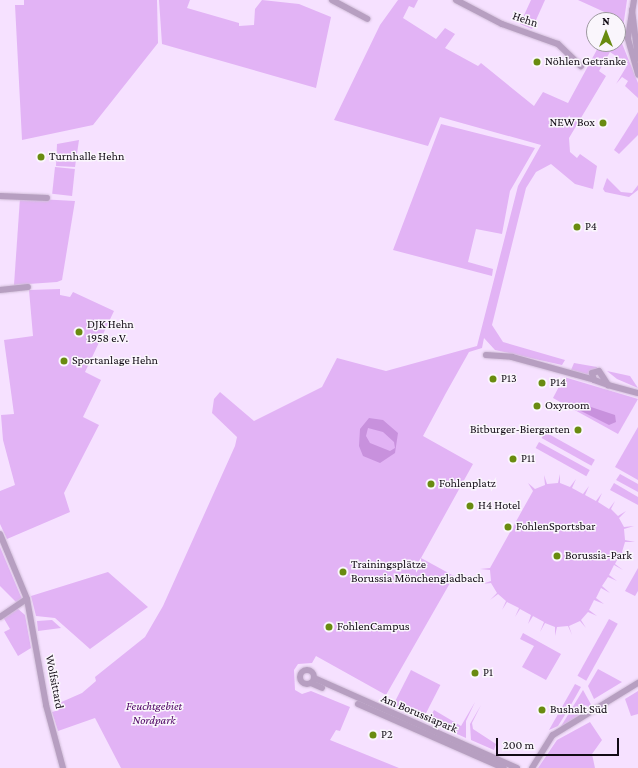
<!DOCTYPE html>
<html>
<head>
<meta charset="utf-8">
<style>
  body { margin:0 }
  #map { position:relative; width:638px; height:768px; overflow:hidden; background:#f6e1ff; font-family:"Crimson Pro",serif }
  div>[style] { position:absolute }
  .green>* { inset:0; background:#e2b3f5; transform-origin:0 0 }
  .water>* { inset:0; background:#c891dd }
  .roads { filter:drop-shadow(0 0 1px #d2bfda) drop-shadow(0 0 1px #d2bfda) }
  .minor>* { height:6px; margin:-3px; padding:0 3px; transform-origin:3px; border-radius:3px; background:#b79fc1 }
  .minor>.ring { margin:-3px; padding:0; box-sizing:content-box; background:none; border:6px solid #b79fc1; border-radius:50% }
  .dots>* { width:11px; height:11px; translate:-50% -50%; box-sizing:border-box; border:2px solid #faf6fc; border-radius:50% }
  span { translate:-50% -50%; white-space:nowrap; text-align:center; line-height:1.15; -webkit-text-stroke:3px #faf6fc; paint-order:stroke }
  .street-label { font-size:12px; color:#120b15 }
  .poi-label { font-size:12px; color:#120b15 }
  .left { translate:0 -50%; text-align:left }
  .right { translate:-100% -50%; text-align:right }
  .park-label { font-size:12px; color:#4c0062; font-style:italic }
  .north { position:absolute; left:586px; top:12px; width:40px; height:40px; box-sizing:border-box; background:#faf6fc; border:1px solid #9d98a0; border-radius:50%; rotate:0deg; font-size:11px; font-weight:700; line-height:16px; text-align:center; color:#120b15 }
  .north::after { content:''; display:block; margin:auto; width:14px; height:18px; background:#698b10; clip-path:polygon(50% 0,100% 100%,50% 72%,0 100%) }
  .scale { position:absolute; left:496px; top:738px; width:123px; height:18px; box-sizing:border-box; border:2px solid #120b15; border-top:0; padding-left:5px; font-size:12px; line-height:14px; white-space:nowrap; color:#120b15; -webkit-text-stroke:3px #faf6fc; paint-order:stroke }
</style>
</head>
<body>
<div id="map">
  <div class="green">
    <i style="clip-path:polygon(24px 0,157px 0,158px 43px,93px 125px,22px 140px,15px 5px,24px 5px)"></i>
    <i style="clip-path:polygon(159px 0,190px 0,187px 8px,239px 23px,239px 26px,254px 25px,255px 9px,262px 0,299px 4px,331px 17px,316px 88px,162px 44px)"></i>
    <i style="clip-path:polygon(398px 0,418px 0,414px 8px,409px 6px,403px 18px,436px 39px,445px 28px,455px 34px,445px 48px,478px 66px,481px 63px,534px 106px,543px 92px,568px 103px,600px 44px,618px 44px,618px 20px,610px 20px,611px 15px,578px 0,627px 0,621px 41px,638px 83px,638px 98px,625px 86px,628px 81px,622px 77px,616px 84px,628px 64px,610px 52px,599px 71px,606px 76px,569px 138px,570px 152px,577px 158px,580px 154px,597px 166px,593px 189px,575px 184px,551px 164px,536px 172px,526px 188px,492px 325px,503px 342px,565px 360px,562px 365px,495px 350px,484px 338px,482px 348px,469px 352px,446px 393px,423px 436px,473px 464px,421px 558px,454px 576px,386px 695px,316px 656px,312px 663px,298px 664px,294px 670px,295px 690px,302px 694px,311px 691px,350px 707px,340px 731px,336px 730px,330px 740px,399px 768px,121px 768px,95px 718px,58px 731px,52px 712px,59px 710px,57px 704px,82px 693px,96px 681px,95px 677px,145px 637px,163px 606px,235px 446px,237px 437px,212px 413px,214px 399px,220px 392px,254px 421px,322px 387px,337px 358px,386px 371px,477px 346px,518px 186px,541px 145px,440px 117px,428px 146px,334px 120px,380px 25px)"></i>
    <i style="clip-path:polygon(531px 0,545px 0,532px 29px,520px 24px)"></i>
    <i style="clip-path:polygon(638px 112px,638px 135px,619px 154px,614px 150px)"></i>
    <i style="clip-path:polygon(441px 124px,535px 148px,510px 191px,502px 234px,476px 229px,468px 262px,493px 269px,492px 276px,393px 250px)"></i>
    <i style="clip-path:polygon(79px 140px,75px 167px,56px 166px,57px 144px)"></i>
    <i style="left:55px;top:167px;width:20px;height:27px;rotate:6deg"></i>
    <i style="clip-path:polygon(607px 178px,621px 192px,632px 193px,638px 185px,638px 190px,629px 197px,605px 192px,603px 189px)"></i>
    <i style="clip-path:polygon(20px 198px,75px 201px,62px 280px,57px 282px,14px 285px)"></i>
    <i style="clip-path:polygon(60px 289px,60px 295px,70px 297px,73px 292px,114px 311px,85px 372px,101px 380px,83px 417px,99px 425px,64px 493px,70px 512px,7px 539px,0 524px,0 491px,15px 485px,3px 440px,1px 415px,14px 414px,4px 340px,33px 336px,29px 290px)"></i>
    <i style="clip-path:polygon(574px 363px,597px 367px,597px 369px,590px 375px,571px 370px)"></i>
    <i style="clip-path:polygon(607px 371px,630px 376px,638px 388px,617px 379px)"></i>
    <i style="clip-path:polygon(564px 377px,638px 399px,618px 434px,553px 398px)"></i>
    <i style="clip-path:polygon(638px 427px,638px 480px,615px 467px)"></i>
    <i style="left:545px;top:432px;width:57px;height:7px;rotate:29deg"></i>
    <i style="left:539px;top:442px;width:58px;height:7px;rotate:29deg"></i>
    <i style="clip-path:polygon(560px 474px,560px 483px,570px 487px,576px 479px,572px 488px,583px 494px,589px 486px,585px 495px,596px 501px,602px 493px,598px 502px,609px 509px,615px 501px,611px 509px,618px 516px,626px 511px,619px 518px,624px 527px,634px 526px,624px 529px,625px 540px,635px 542px,625px 542px,622px 552px,630px 558px,620px 554px,615px 564px,623px 570px,614px 565px,609px 575px,617px 581px,608px 577px,602px 586px,610px 593px,601px 588px,596px 598px,604px 604px,594px 600px,589px 610px,597px 616px,588px 612px,581px 620px,586px 628px,580px 621px,569px 626px,572px 635px,568px 626px,557px 627px,555px 636px,555px 627px,545px 623px,540px 632px,544px 622px,533px 616px,528px 624px,531px 615px,520px 609px,515px 617px,519px 608px,507px 602px,502px 610px,506px 601px,498px 594px,490px 600px,497px 593px,491px 583px,482px 584px,491px 581px,490px 570px,480px 569px,490px 568px,533px 491px,528px 483px,535px 489px,545px 485px,544px 475px,547px 484px,558px 483px)"></i>
    <i style="clip-path:polygon(620px 474px,638px 484px,638px 492px,616px 480px)"></i>
    <i style="clip-path:polygon(614px 483px,638px 497px,638px 505px,610px 490px)"></i>
    <i style="clip-path:polygon(0 547px,22px 599px,17px 603px,0 586px)"></i>
    <i style="clip-path:polygon(638px 568px,638px 591px,635px 596px,625px 591px)"></i>
    <i style="clip-path:polygon(108px 572px,148px 607px,90px 649px,55px 618px,36px 616px,31px 596px)"></i>
    <i style="clip-path:polygon(17px 608px,25px 615px,31px 648px,18px 656px,4px 632px,10px 629px,3px 617px)"></i>
    <i style="left:609px;top:619px;width:10px;height:65px;rotate:29deg"></i>
    <i style="clip-path:polygon(52px 620px,61px 628px,38px 631px,37px 621px)"></i>
    <i style="clip-path:polygon(523px 633px,561px 654px,546px 680px,522px 667px,534px 646px,520px 639px)"></i>
    <i style="clip-path:polygon(598px 669px,622px 682px,594px 699px,588px 686px)"></i>
    <i style="left:411px;top:670px;width:33px;height:40px;rotate:27deg"></i>
    <i style="clip-path:polygon(575px 684px,581px 687px,568px 710px,558px 726px,549px 730px)"></i>
    <i style="clip-path:polygon(583px 690px,593px 708px,560px 728px)"></i>
    <i style="clip-path:polygon(638px 691px,638px 714px,631px 716px,625px 699px)"></i>
    <i style="clip-path:polygon(475px 702px,466px 721px,466px 738px,428px 721px,434px 710px,461px 726px)"></i>
    <i style="clip-path:polygon(481px 705px,472px 723px,473px 729px,496px 744px,494px 750px,471px 740px,470px 724px)"></i>
    <i style="clip-path:polygon(590px 722px,602px 740px,592px 754px,595px 768px,538px 768px,557px 740px)"></i>
  </div>
  <div class="water">
    <i style="clip-path:polygon(582px 404px,615px 415px,616px 422px,609px 425px,579px 410px)"></i>
    <i style="clip-path:polygon(evenodd,369px 418px,383px 420px,398px 433px,395px 453px,380px 463px,363px 456px,359px 446px,360px 429px,369px 418px,368px 428px,383px 432px,394px 442px,395px 448px,390px 451px,370px 443px,366px 436px,368px 428px)"></i>
  </div>
  <div class="roads">
    <div class="minor">
      <i style="left:332px;top:0;width:40px;rotate:28deg"></i>
      <i style="left:456px;top:0;width:52px;rotate:27.6deg"></i>
      <i style="left:502px;top:24px;width:59px;rotate:19.7deg"></i>
      <i style="left:558px;top:44px;width:32px;rotate:44deg"></i>
      <i style="left:634px;top:0;width:39px;rotate:99deg"></i>
      <i style="left:628px;top:39px;width:37px;rotate:74deg"></i>
      <i style="left:632px;top:10px;width:49px;rotate:83deg"></i>
      <i style="left:0;top:196px;width:47px;rotate:2.4deg"></i>
      <i style="left:0;top:290px;width:28px;rotate:-6deg"></i>
      <i style="left:486px;top:355px;width:26px;rotate:4deg"></i>
      <i style="left:512px;top:357px;width:83px;rotate:15.4deg"></i>
      <i style="left:608px;top:385px;width:15px;rotate:-160deg"></i>
      <i style="left:594px;top:380px;width:7px;rotate:-106deg"></i>
      <i style="left:592px;top:373px;width:7px;rotate:-16deg"></i>
      <i style="left:599px;top:371px;width:17px;rotate:57deg"></i>
      <i style="left:608px;top:385px;width:31px;rotate:15deg"></i>
      <i style="left:0;top:534px;width:70px;rotate:67.4deg"></i>
      <i style="left:27px;top:599px;width:108px;rotate:79.8deg"></i>
      <i style="left:46px;top:705px;width:65px;rotate:74.9deg"></i>
      <i style="left:0;top:617px;width:32px;rotate:-34deg"></i>
      <i class="ring" style="left:300px;top:670px;width:8px;height:8px"></i>
      <i style="left:314px;top:678px;width:222px;rotate:23.9deg"></i>
      <i style="left:311px;top:683px;width:12px;rotate:24deg"></i>
      <i style="left:358px;top:704px;width:159px;rotate:23.7deg"></i>
      <i style="left:532px;top:768px;width:39px;rotate:-58deg"></i>
      <i style="left:553px;top:735px;width:100px;rotate:-31.5deg"></i>
    </div>
  </div>
  <div class="dots">
    <i style="left:537px;top:62px;background:#698b10"></i>
    <i style="left:603px;top:123px;background:#698b10"></i>
    <i style="left:41px;top:157px;background:#698b10"></i>
    <i style="left:577px;top:227px;background:#698b10"></i>
    <i style="left:79px;top:332px;background:#698b10"></i>
    <i style="left:64px;top:361px;background:#698b10"></i>
    <i style="left:493px;top:379px;background:#698b10"></i>
    <i style="left:542px;top:383px;background:#698b10"></i>
    <i style="left:537px;top:406px;background:#698b10"></i>
    <i style="left:578px;top:430px;background:#698b10"></i>
    <i style="left:513px;top:459px;background:#698b10"></i>
    <i style="left:431px;top:484px;background:#698b10"></i>
    <i style="left:470px;top:506px;background:#698b10"></i>
    <i style="left:508px;top:527px;background:#698b10"></i>
    <i style="left:557px;top:556px;background:#698b10"></i>
    <i style="left:343px;top:572px;background:#698b10"></i>
    <i style="left:329px;top:627px;background:#698b10"></i>
    <i style="left:475px;top:673px;background:#698b10"></i>
    <i style="left:542px;top:710px;background:#698b10"></i>
    <i style="left:373px;top:735px;background:#698b10"></i>
  </div>
  <div class="street-label">
    <span style="left:525px;top:20px;rotate:19deg">Hehn</span>
    <span style="left:54px;top:682px;rotate:79deg">Wolfsittard</span>
    <span style="left:419px;top:714px;rotate:23deg">Am Borussiapark</span>
  </div>
  <div class="poi-label">
    <span class="left" style="left:545px;top:62px">Nöhlen Getränke</span>
    <span class="right" style="left:595px;top:123px">NEW Box</span>
    <span class="left" style="left:49px;top:157px">Turnhalle Hehn</span>
    <span class="left" style="left:585px;top:227px">P4</span>
    <span class="left" style="left:87px;top:332px">DJK Hehn<br>1958 e.V.</span>
    <span class="left" style="left:72px;top:361px">Sportanlage Hehn</span>
    <span class="left" style="left:501px;top:379px">P13</span>
    <span class="left" style="left:550px;top:383px">P14</span>
    <span class="left" style="left:545px;top:406px">Oxyroom</span>
    <span class="right" style="left:570px;top:430px">Bitburger-Biergarten</span>
    <span class="left" style="left:521px;top:459px">P11</span>
    <span class="left" style="left:439px;top:484px">Fohlenplatz</span>
    <span class="left" style="left:478px;top:506px">H4 Hotel</span>
    <span class="left" style="left:516px;top:527px">FohlenSportsbar</span>
    <span class="left" style="left:565px;top:556px">Borussia-Park</span>
    <span class="left" style="left:351px;top:572px">Trainingsplätze<br>Borussia Mönchengladbach</span>
    <span class="left" style="left:337px;top:627px">FohlenCampus</span>
    <span class="left" style="left:483px;top:673px">P1</span>
    <span class="left" style="left:550px;top:710px">Bushalt Süd</span>
    <span class="left" style="left:381px;top:735px">P2</span>
  </div>
  <div class="park-label">
    <span style="left:154px;top:714px">Feuchtgebiet<br>Nordpark</span>
  </div>
  <div class="north">N</div>
  <div class="scale">200 m</div>
</div>
</body>
</html>
